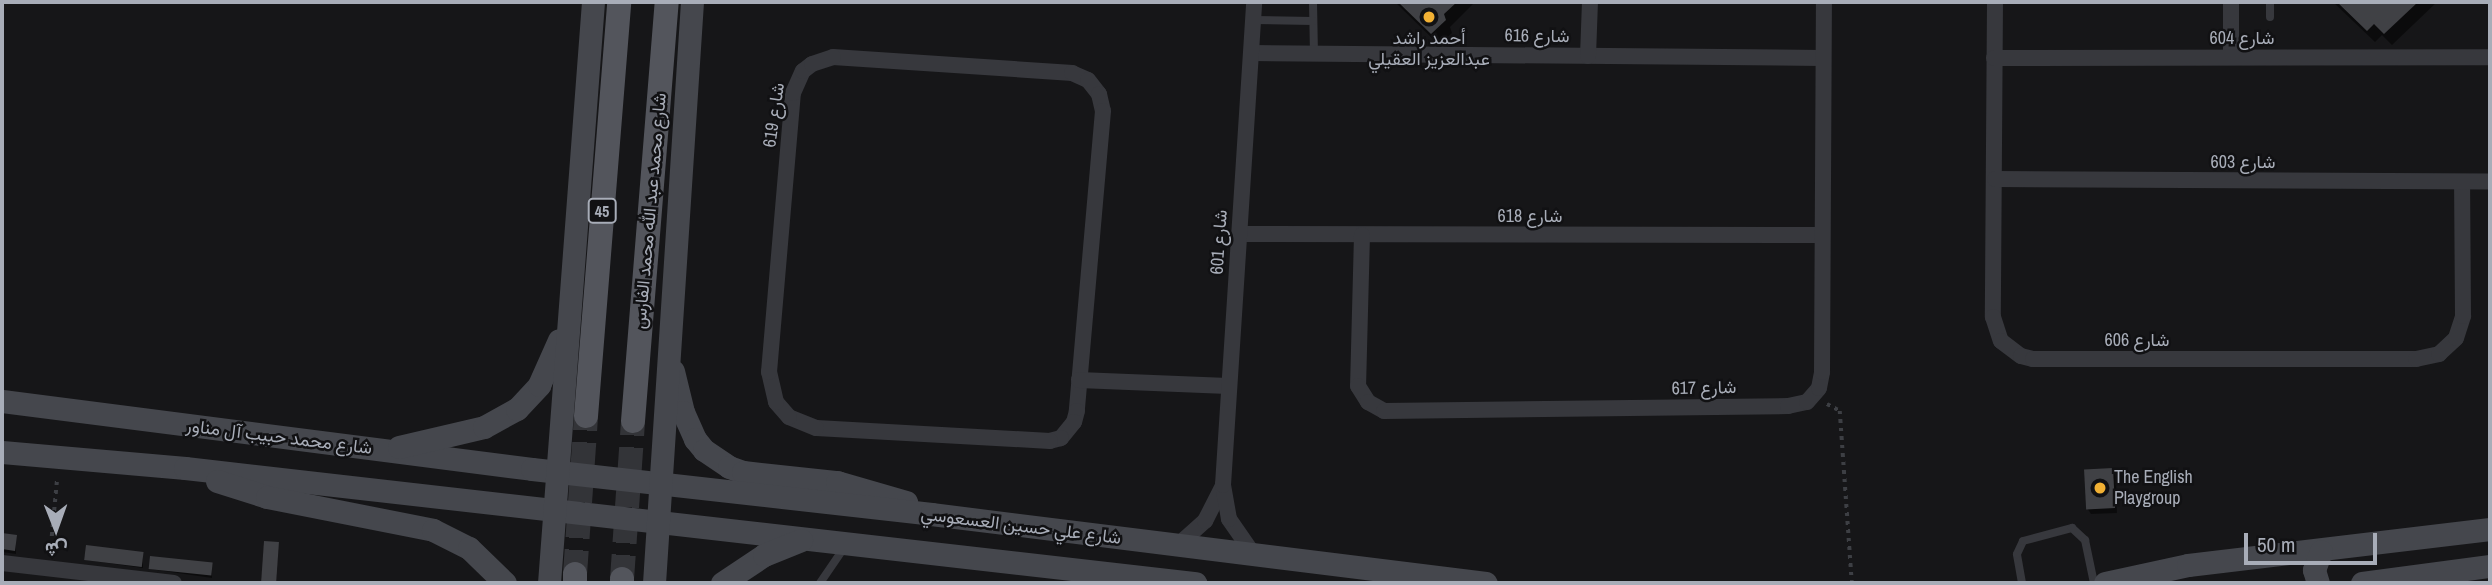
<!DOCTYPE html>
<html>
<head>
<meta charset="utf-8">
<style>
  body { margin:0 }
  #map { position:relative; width:2492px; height:585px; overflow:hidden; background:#161618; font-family:"Archivo Narrow",Vazirmatn,sans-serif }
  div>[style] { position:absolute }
  .shadow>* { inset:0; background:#0007 }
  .building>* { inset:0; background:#404145; transform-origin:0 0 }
  .primary-tunnel>* { height:24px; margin-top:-12px; transform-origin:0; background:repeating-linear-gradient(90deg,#333438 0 24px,transparent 0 36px) }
  .path>* { height:3.5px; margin-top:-1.75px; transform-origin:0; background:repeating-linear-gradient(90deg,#3d3f44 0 3.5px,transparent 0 8.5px) }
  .lane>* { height:8px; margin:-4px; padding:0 4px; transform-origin:4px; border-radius:4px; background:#37383d }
  .street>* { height:16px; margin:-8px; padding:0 8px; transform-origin:8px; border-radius:8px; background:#37383d }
  .secondary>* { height:23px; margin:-11.5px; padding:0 11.5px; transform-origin:11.5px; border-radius:11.5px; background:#45474d }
  .primary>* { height:24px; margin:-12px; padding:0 12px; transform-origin:12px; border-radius:12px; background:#53555c }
  .dots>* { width:19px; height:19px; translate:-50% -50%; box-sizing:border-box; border:4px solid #111113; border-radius:50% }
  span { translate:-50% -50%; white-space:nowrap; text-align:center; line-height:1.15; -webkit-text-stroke:5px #111113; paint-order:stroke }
  .shield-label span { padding:2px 5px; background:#111113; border:2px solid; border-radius:5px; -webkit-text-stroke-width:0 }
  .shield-label { font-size:16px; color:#a8adb8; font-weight:700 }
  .street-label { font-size:18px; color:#a8adb8 }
  .poi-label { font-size:18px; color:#a8adb8 }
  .left { translate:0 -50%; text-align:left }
  .frame { position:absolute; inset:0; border:4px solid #a8adb8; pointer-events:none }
  .north { position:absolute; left:21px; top:494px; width:70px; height:70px; -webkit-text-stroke:5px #111113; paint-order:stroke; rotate:179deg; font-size:19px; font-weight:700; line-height:28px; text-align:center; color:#a8adb8 }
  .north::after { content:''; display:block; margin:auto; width:24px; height:32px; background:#a8adb8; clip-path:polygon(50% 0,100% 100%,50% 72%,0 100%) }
  .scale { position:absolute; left:2244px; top:533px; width:133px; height:32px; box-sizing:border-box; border:4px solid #a8adb8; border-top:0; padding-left:9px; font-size:21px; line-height:24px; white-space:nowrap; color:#a8adb8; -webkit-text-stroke:5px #111113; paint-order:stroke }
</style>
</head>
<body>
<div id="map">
  <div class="shadow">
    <i style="clip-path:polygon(1395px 2px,1475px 2px,1450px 27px,1452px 33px,1439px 45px)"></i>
    <i style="clip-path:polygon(2333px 2px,2437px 2px,2392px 45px,2382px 35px,2375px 42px)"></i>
    <i style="clip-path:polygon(2112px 470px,2116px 476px,2117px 513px,2091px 514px,2087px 508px)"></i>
    <i style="clip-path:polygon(2px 535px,16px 536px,16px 554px,2px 552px)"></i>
    <i style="clip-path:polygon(143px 554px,143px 568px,86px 560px)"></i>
    <i style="clip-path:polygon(212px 565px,212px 578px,150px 569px)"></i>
  </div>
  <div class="building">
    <i style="clip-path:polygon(1398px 2px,1457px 2px,1444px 14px,1446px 20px,1431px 34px)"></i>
    <i style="clip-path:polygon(2337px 2px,2418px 2px,2384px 34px,2374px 24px,2367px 31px)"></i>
    <i style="left:2113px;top:468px;width:40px;height:29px;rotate:87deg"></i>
    <i style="clip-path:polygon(2px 533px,17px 535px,15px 551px,2px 549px)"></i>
    <i style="left:264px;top:541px;width:15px;height:42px;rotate:4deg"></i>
    <i style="left:86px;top:545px;width:58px;height:15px;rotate:7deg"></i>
    <i style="left:150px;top:556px;width:63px;height:13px;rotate:6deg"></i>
  </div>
  <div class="primary-tunnel">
    <i style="left:575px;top:574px;width:158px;rotate:-86deg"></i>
    <i style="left:622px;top:579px;width:158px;rotate:-86deg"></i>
  </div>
  <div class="path">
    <i style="left:1827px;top:404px;width:15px;rotate:28deg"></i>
    <i style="left:1840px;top:411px;width:172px;rotate:86deg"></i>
    <i style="left:50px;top:553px;width:76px;rotate:-84.7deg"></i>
  </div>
  <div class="lane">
    <i style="left:1313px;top:2px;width:51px;rotate:88.9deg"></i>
    <i style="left:2270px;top:2px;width:15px;rotate:90deg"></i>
    <i style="left:1253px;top:20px;width:60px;rotate:1deg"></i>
    <i style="left:820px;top:583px;width:46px;rotate:-55.6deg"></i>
    <i style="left:2022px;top:583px;width:29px;rotate:-100deg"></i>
    <i style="left:2017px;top:554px;width:14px;rotate:-65deg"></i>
    <i style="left:2023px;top:541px;width:51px;rotate:-14.9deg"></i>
    <i style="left:2072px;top:528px;width:18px;rotate:43deg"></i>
    <i style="left:2085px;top:540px;width:44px;rotate:78.2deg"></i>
  </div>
  <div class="street">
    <i style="left:1995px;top:2px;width:315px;rotate:90.4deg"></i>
    <i style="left:1993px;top:317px;width:25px;rotate:72deg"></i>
    <i style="left:2001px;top:341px;width:25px;rotate:37deg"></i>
    <i style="left:2021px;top:356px;width:12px;rotate:14deg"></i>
    <i style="left:2033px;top:359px;width:383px"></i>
    <i style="left:2416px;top:359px;width:24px;rotate:-12deg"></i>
    <i style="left:2439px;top:354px;width:23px;rotate:-43deg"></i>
    <i style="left:2456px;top:338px;width:23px;rotate:-72deg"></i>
    <i style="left:2463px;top:316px;width:133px;rotate:-90.4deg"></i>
    <i style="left:1252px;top:53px;width:570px;rotate:0.5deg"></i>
    <i style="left:1588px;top:56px;width:54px;rotate:-87.9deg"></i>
    <i style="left:833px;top:57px;width:240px;rotate:3.8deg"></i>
    <i style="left:1072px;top:73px;width:17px;rotate:24deg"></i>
    <i style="left:1088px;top:80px;width:18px;rotate:52deg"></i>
    <i style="left:1099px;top:94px;width:17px;rotate:77deg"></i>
    <i style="left:1103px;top:111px;width:301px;rotate:95deg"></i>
    <i style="left:1077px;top:411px;width:11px;rotate:105deg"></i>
    <i style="left:1074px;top:422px;width:21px;rotate:129deg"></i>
    <i style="left:1061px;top:438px;width:11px;rotate:165deg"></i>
    <i style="left:1050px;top:441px;width:234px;rotate:-176.8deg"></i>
    <i style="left:816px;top:428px;width:29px;rotate:-158deg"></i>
    <i style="left:789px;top:417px;width:20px;rotate:-131deg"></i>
    <i style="left:776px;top:402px;width:31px;rotate:-103deg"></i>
    <i style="left:769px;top:372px;width:280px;rotate:-85.1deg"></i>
    <i style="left:793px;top:93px;width:24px;rotate:-66deg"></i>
    <i style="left:803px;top:71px;width:11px;rotate:-38deg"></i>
    <i style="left:812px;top:64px;width:22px;rotate:-18deg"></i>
    <i style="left:2231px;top:57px;width:55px;rotate:-90deg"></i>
    <i style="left:1994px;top:58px;width:496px;rotate:-0.1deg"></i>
    <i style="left:1995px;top:179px;width:495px;rotate:0.3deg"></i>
    <i style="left:1239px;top:234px;width:581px;rotate:0.1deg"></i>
    <i style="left:1362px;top:235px;width:151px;rotate:91.5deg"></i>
    <i style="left:1358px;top:386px;width:19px;rotate:58deg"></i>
    <i style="left:1368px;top:402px;width:18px;rotate:29deg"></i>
    <i style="left:1384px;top:411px;width:404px;rotate:-0.7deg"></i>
    <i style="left:1788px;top:406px;width:19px;rotate:-12deg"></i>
    <i style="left:1807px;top:402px;width:18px;rotate:-49deg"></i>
    <i style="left:1819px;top:388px;width:16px;rotate:-79deg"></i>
    <i style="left:1822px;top:372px;width:370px;rotate:-89.7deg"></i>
    <i style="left:1079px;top:380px;width:149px;rotate:2.3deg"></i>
    <i style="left:1177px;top:546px;width:38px;rotate:-42deg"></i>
    <i style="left:1205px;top:521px;width:38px;rotate:-63deg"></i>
    <i style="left:1254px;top:555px;width:44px;rotate:-124.8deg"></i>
    <i style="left:1229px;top:519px;width:35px;rotate:-100deg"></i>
    <i style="left:1223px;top:485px;width:484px;rotate:-86.3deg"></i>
    <i style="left:2px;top:563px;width:173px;rotate:6.6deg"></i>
  </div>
  <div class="secondary">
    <i style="left:673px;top:371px;width:42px;rotate:76.3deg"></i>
    <i style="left:683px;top:412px;width:30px;rotate:66deg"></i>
    <i style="left:695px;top:439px;width:14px;rotate:51deg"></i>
    <i style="left:704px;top:450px;width:30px;rotate:34deg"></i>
    <i style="left:729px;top:467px;width:15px;rotate:20deg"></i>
    <i style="left:743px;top:472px;width:95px;rotate:6.1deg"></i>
    <i style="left:837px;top:482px;width:72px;rotate:16.2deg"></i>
    <i style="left:2px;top:401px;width:534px;rotate:7.31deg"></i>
    <i style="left:532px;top:469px;width:402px;rotate:6.4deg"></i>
    <i style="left:931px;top:514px;width:559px;rotate:7.09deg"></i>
    <i style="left:399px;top:447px;width:87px;rotate:-13.2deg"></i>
    <i style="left:484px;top:427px;width:38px;rotate:-29deg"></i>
    <i style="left:517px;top:409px;width:33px;rotate:-47deg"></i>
    <i style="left:539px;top:385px;width:49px;rotate:-66deg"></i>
    <i style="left:2px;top:452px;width:184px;rotate:5deg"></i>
    <i style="left:185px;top:468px;width:1017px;rotate:6.5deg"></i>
    <i style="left:217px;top:481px;width:52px;rotate:17.7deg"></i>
    <i style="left:267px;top:497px;width:169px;rotate:11.2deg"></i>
    <i style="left:433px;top:530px;width:40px;rotate:26.6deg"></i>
    <i style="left:469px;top:548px;width:50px;rotate:44.2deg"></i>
    <i style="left:549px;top:583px;width:583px;rotate:-85.67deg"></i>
    <i style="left:654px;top:583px;width:582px;rotate:-86.26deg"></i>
    <i style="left:722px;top:583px;width:50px;rotate:-33.7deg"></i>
    <i style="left:764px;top:555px;width:40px;rotate:-22deg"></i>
    <i style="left:2105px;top:583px;width:85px;rotate:-12.2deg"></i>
    <i style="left:2188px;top:565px;width:304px;rotate:-6.8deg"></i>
    <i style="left:2318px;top:583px;width:14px;rotate:-107deg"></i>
    <i style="left:2314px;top:570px;width:20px;rotate:-70deg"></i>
    <i style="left:2362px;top:583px;width:129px;rotate:-7.6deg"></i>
  </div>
  <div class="primary">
    <i style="left:586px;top:416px;width:415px;rotate:-85.4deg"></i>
    <i style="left:633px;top:421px;width:420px;rotate:-85.4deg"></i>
    <i style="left:575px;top:583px;width:9px;rotate:-90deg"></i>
    <i style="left:622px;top:583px;width:4px;rotate:-90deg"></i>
  </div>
  <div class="dots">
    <i style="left:1429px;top:17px;background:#f2b134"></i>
    <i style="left:2100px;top:488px;background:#f2b134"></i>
  </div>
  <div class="shield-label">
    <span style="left:602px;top:211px">45</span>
  </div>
  <div class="street-label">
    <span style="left:1537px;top:36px;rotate:1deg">شارع 616</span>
    <span style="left:2242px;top:38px">شارع 604</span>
    <span style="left:774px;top:115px;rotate:-82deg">شارع 619</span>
    <span style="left:2243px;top:162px">شارع 603</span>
    <span style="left:650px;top:211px;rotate:-85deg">شارع محمد عبد الله محمد الفارس</span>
    <span style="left:1530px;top:216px">شارع 618</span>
    <span style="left:1219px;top:242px;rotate:-86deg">شارع 601</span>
    <span style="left:2137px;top:340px">شارع 606</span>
    <span style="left:1704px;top:388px;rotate:-1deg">شارع 617</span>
    <span style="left:279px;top:437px;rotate:7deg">شارع محمد حبيب آل مناور</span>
    <span style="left:1021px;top:526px;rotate:7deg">شارع علي حسين العسعوسي</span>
  </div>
  <div class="poi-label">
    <span style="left:1429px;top:49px">أحمد راشد<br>عبدالعزيز العقيلي</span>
    <span class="left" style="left:2114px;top:488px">The English<br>Playgroup</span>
  </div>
  <div class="frame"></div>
  <div class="north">ش</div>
  <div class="scale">50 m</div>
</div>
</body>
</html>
